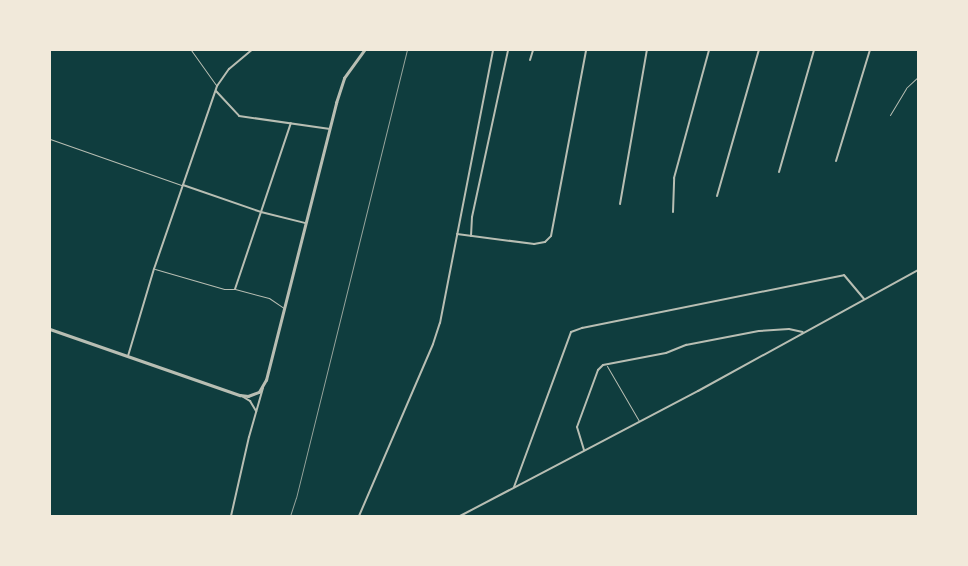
<!DOCTYPE html>
<html>
<head>
<meta charset="utf-8">
<style>
  body { margin:0 }
  #map { position:relative; width:968px; height:566px; overflow:hidden; background:#0f3d3e; font-family:"Sofia Sans Condensed",sans-serif }
  div>[style] { position:absolute }
  .service>* { height:1px; margin:-0.5px; padding:0 0.5px; transform-origin:0.5px; border-radius:0.5px; background:#b8beb3 }
  .minor>* { height:2px; margin:-1px; padding:0 1px; transform-origin:1px; border-radius:1px; background:#b8beb3 }
  .tertiary>* { height:2.5px; margin:-1.25px; padding:0 1.25px; transform-origin:1.25px; border-radius:1.25px; background:#b8beb3 }
  .rail>* { height:1px; margin:-0.5px; padding:0 0.5px; transform-origin:0.5px; border-radius:0.5px; background:#97a49c }
  span { translate:-50% -50%; white-space:nowrap; text-align:center; line-height:1.15; -webkit-text-stroke:4px #f1e9da; paint-order:stroke }
  .frame { position:absolute; inset:0; border:51px solid #f1e9da; pointer-events:none }
</style>
</head>
<body>
<div id="map">
  <div class="service">
    <i style="left:191px;top:50px;width:43px;rotate:54.5deg"></i>
    <i style="left:890px;top:115px;width:31px;rotate:-59deg"></i>
    <i style="left:906px;top:88px;width:16px;rotate:-43deg"></i>
    <i style="left:50px;top:139px;width:139px;rotate:19.3deg"></i>
    <i style="left:155px;top:269px;width:72px;rotate:16.2deg"></i>
    <i style="left:224px;top:289px;width:11px"></i>
    <i style="left:235px;top:289px;width:35px;rotate:15deg"></i>
    <i style="left:269px;top:298px;width:18px;rotate:34deg"></i>
    <i style="left:607px;top:366px;width:64px;rotate:59.8deg"></i>
  </div>
  <div class="minor">
    <i style="left:530px;top:60px;width:10px;rotate:-73deg"></i>
    <i style="left:216px;top:91px;width:34px;rotate:47deg"></i>
    <i style="left:239px;top:116px;width:92px;rotate:8.1deg"></i>
    <i style="left:836px;top:161px;width:116px;rotate:-73deg"></i>
    <i style="left:779px;top:172px;width:127px;rotate:-74deg"></i>
    <i style="left:183px;top:185px;width:83px;rotate:19.1deg"></i>
    <i style="left:261px;top:212px;width:45px;rotate:14deg"></i>
    <i style="left:717px;top:196px;width:152px;rotate:-74deg"></i>
    <i style="left:620px;top:204px;width:156px;rotate:-80.1deg"></i>
    <i style="left:673px;top:212px;width:34px;rotate:-88deg"></i>
    <i style="left:674px;top:178px;width:133px;rotate:-74.7deg"></i>
    <i style="left:457px;top:234px;width:78px;rotate:7.4deg"></i>
    <i style="left:534px;top:244px;width:11px;rotate:-10deg"></i>
    <i style="left:545px;top:242px;width:8px;rotate:-45deg"></i>
    <i style="left:551px;top:236px;width:189px;rotate:-79.3deg"></i>
    <i style="left:471px;top:236px;width:19px;rotate:-87deg"></i>
    <i style="left:472px;top:217px;width:171px;rotate:-77.8deg"></i>
    <i style="left:235px;top:289px;width:175px;rotate:-71.4deg"></i>
    <i style="left:128px;top:356px;width:91px;rotate:-73.4deg"></i>
    <i style="left:154px;top:269px;width:194px;rotate:-71deg"></i>
    <i style="left:217px;top:86px;width:21px;rotate:-55deg"></i>
    <i style="left:229px;top:69px;width:30px;rotate:-40deg"></i>
    <i style="left:240px;top:395px;width:12px;rotate:31deg"></i>
    <i style="left:250px;top:401px;width:12px;rotate:59deg"></i>
    <i style="left:584px;top:450px;width:24px;rotate:-107deg"></i>
    <i style="left:577px;top:427px;width:61px;rotate:-69.8deg"></i>
    <i style="left:598px;top:370px;width:7px;rotate:-45deg"></i>
    <i style="left:603px;top:365px;width:64px;rotate:-10.8deg"></i>
    <i style="left:666px;top:353px;width:22px;rotate:-22deg"></i>
    <i style="left:686px;top:345px;width:74px;rotate:-10.9deg"></i>
    <i style="left:759px;top:331px;width:30px;rotate:-4deg"></i>
    <i style="left:789px;top:329px;width:14px;rotate:12deg"></i>
    <i style="left:514px;top:487px;width:165px;rotate:-69.8deg"></i>
    <i style="left:571px;top:332px;width:12px;rotate:-20deg"></i>
    <i style="left:582px;top:328px;width:267px;rotate:-11.4deg"></i>
    <i style="left:844px;top:275px;width:31px;rotate:50deg"></i>
    <i style="left:231px;top:516px;width:81px;rotate:-77.2deg"></i>
    <i style="left:249px;top:437px;width:51px;rotate:-74.1deg"></i>
    <i style="left:359px;top:516px;width:187px;rotate:-66.7deg"></i>
    <i style="left:433px;top:344px;width:22px;rotate:-72deg"></i>
    <i style="left:440px;top:323px;width:278px;rotate:-79deg"></i>
    <i style="left:460px;top:516px;width:269px;rotate:-27.7deg"></i>
    <i style="left:698px;top:391px;width:251px;rotate:-28.8deg"></i>
  </div>
  <div class="tertiary">
    <i style="left:50px;top:329px;width:201px;rotate:19.2deg"></i>
    <i style="left:240px;top:395px;width:8px;rotate:7deg"></i>
    <i style="left:248px;top:396px;width:12px;rotate:-20deg"></i>
    <i style="left:259px;top:392px;width:14px;rotate:-60deg"></i>
    <i style="left:266px;top:380px;width:286px;rotate:-75.8deg"></i>
    <i style="left:336px;top:103px;width:26px;rotate:-72deg"></i>
    <i style="left:344px;top:78px;width:34px;rotate:-54deg"></i>
  </div>
  <div class="rail">
    <i style="left:290px;top:516px;width:19px;rotate:-72deg"></i>
    <i style="left:296px;top:498px;width:462px;rotate:-76.1deg"></i>
  </div>
  <div class="frame"></div>
</div>
</body>
</html>
